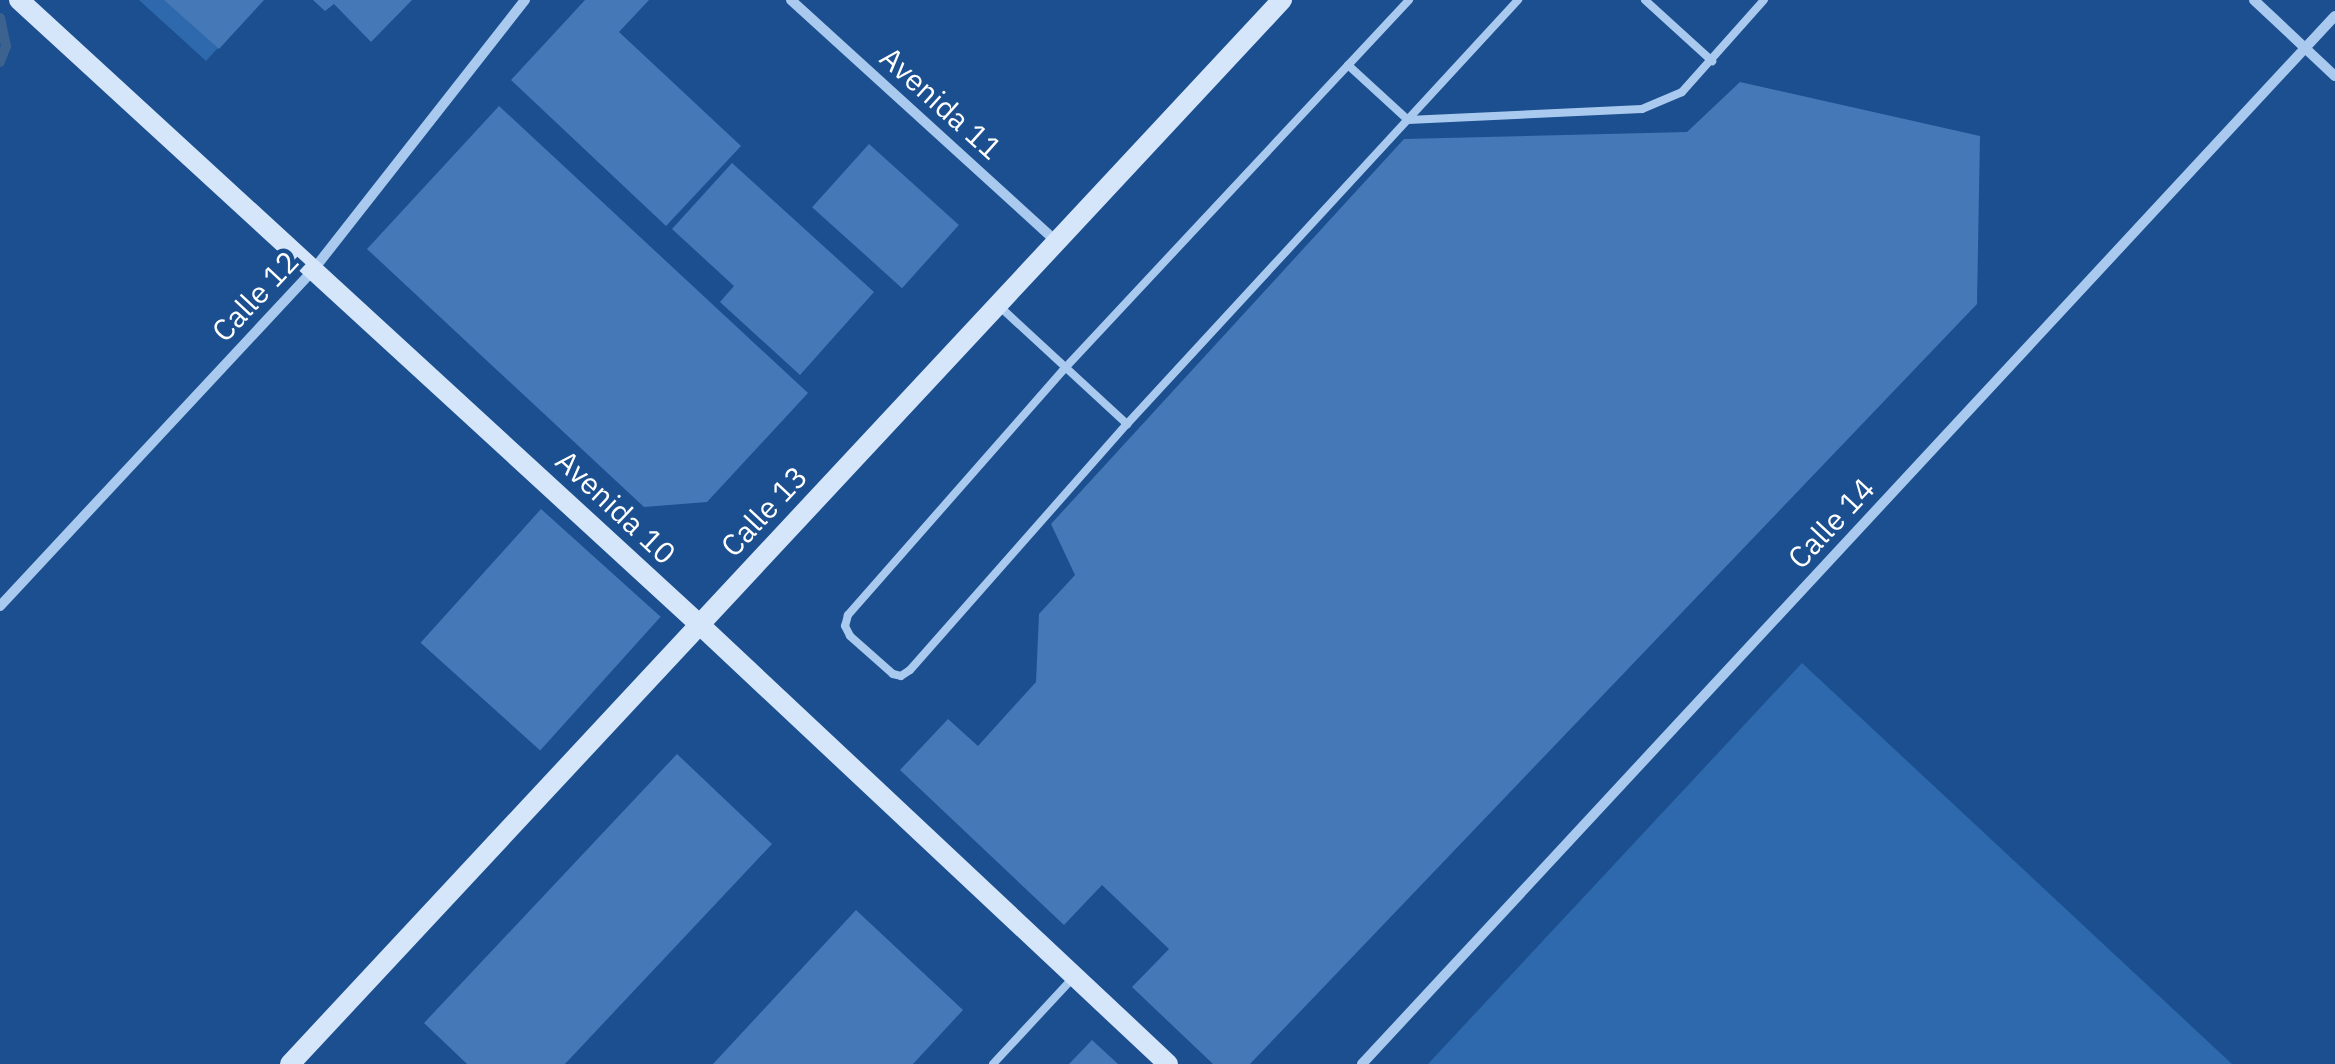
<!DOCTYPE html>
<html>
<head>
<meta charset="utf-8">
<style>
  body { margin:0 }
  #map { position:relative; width:2335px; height:1064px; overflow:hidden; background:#1b4f8f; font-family:"IBM Plex Sans",sans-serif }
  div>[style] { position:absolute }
  .green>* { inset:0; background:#2e69ad }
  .stream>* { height:10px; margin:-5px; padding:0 5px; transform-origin:5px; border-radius:5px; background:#3c6290 }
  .building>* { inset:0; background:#4478b7; transform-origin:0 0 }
  .lane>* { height:8px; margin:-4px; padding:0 4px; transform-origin:4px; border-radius:4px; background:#a9c9ee }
  .street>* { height:10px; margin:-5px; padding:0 5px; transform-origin:5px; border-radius:5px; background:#a9c9ee }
  .secondary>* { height:20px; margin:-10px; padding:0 10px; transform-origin:10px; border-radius:10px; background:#d6e6fa }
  span { translate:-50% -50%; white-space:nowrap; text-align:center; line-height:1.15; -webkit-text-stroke:9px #1b4f8f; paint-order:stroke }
  .street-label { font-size:30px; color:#fff }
</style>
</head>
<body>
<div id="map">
  <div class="green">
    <i style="clip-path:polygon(139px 0,262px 0,206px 61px)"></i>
    <i style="clip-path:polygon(1802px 663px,2232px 1064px,1428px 1064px)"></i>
  </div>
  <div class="stream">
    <i style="left:0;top:18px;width:29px;rotate:78deg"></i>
    <i style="left:6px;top:46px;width:17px;rotate:111deg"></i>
  </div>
  <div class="building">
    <i style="clip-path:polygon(164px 0,264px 0,219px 49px)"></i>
    <i style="clip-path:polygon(313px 0,412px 0,371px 42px,334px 4px,325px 11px)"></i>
    <i style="clip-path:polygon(585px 0,649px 0,619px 32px,741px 146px,666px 226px,511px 80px)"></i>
    <i style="clip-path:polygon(1740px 82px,1980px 136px,1977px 304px,1250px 1064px,1213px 1064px,1132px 987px,1169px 949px,1102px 885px,1064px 925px,900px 770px,948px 719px,978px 746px,1036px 682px,1039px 614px,1075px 575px,1051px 524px,1404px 139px,1687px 132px)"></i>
    <i style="clip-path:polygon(499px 106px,808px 393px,707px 502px,644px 507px,367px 249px)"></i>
    <i style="left:869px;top:144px;width:121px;height:85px;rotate:42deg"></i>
    <i style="clip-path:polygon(732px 163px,874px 292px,800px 375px,720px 302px,734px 286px,672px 229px)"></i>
    <i style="left:541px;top:509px;width:161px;height:180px;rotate:42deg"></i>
    <i style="clip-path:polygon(677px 754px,772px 844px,565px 1064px,467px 1064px,424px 1023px)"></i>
    <i style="clip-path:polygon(856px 910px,963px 1010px,913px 1064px,713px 1064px)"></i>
    <i style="clip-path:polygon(1092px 1040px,1118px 1064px,1069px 1064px)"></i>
  </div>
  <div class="lane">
    <i style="left:1409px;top:0;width:504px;rotate:133.07deg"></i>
    <i style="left:1065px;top:368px;width:329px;rotate:131.3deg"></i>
    <i style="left:848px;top:615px;width:11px;rotate:105deg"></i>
    <i style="left:845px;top:626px;width:11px;rotate:63deg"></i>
    <i style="left:850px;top:636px;width:57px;rotate:41.5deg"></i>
    <i style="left:893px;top:674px;width:8px;rotate:14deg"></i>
    <i style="left:901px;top:676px;width:11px;rotate:-34deg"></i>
    <i style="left:910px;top:670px;width:328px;rotate:-48.6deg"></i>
    <i style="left:1127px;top:424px;width:577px;rotate:-47.32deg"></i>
    <i style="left:1645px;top:0;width:91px;rotate:42.3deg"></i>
    <i style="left:1348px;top:65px;width:81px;rotate:42.5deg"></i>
    <i style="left:1408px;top:120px;width:234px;rotate:-2.7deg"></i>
    <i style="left:1642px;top:109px;width:43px;rotate:-23deg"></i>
    <i style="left:1682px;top:92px;width:123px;rotate:-48.3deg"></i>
    <i style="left:998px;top:305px;width:176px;rotate:42.7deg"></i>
    <i style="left:993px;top:1064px;width:116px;rotate:-47.1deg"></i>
  </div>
  <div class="street">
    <i style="left:791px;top:0;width:358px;rotate:42.3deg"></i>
    <i style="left:2254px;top:0;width:111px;rotate:43.2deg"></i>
    <i style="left:0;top:606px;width:461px;rotate:-47deg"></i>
    <i style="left:314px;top:269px;width:342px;rotate:-51.9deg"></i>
    <i style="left:1362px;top:1064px;width:1430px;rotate:-47.13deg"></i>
  </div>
  <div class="secondary">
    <i style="left:19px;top:0;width:923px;rotate:42.54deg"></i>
    <i style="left:699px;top:624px;width:643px;rotate:43.17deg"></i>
    <i style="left:290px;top:1064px;width:1455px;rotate:-47.01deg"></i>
  </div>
  <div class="street-label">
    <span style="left:941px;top:103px;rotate:42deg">Avenida 11</span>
    <span style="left:255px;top:296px;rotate:-47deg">Calle 12</span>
    <span style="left:616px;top:507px;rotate:43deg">Avenida 10</span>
    <span style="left:764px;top:511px;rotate:-47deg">Calle 13</span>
    <span style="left:1831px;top:523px;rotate:-47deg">Calle 14</span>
  </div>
</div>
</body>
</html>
